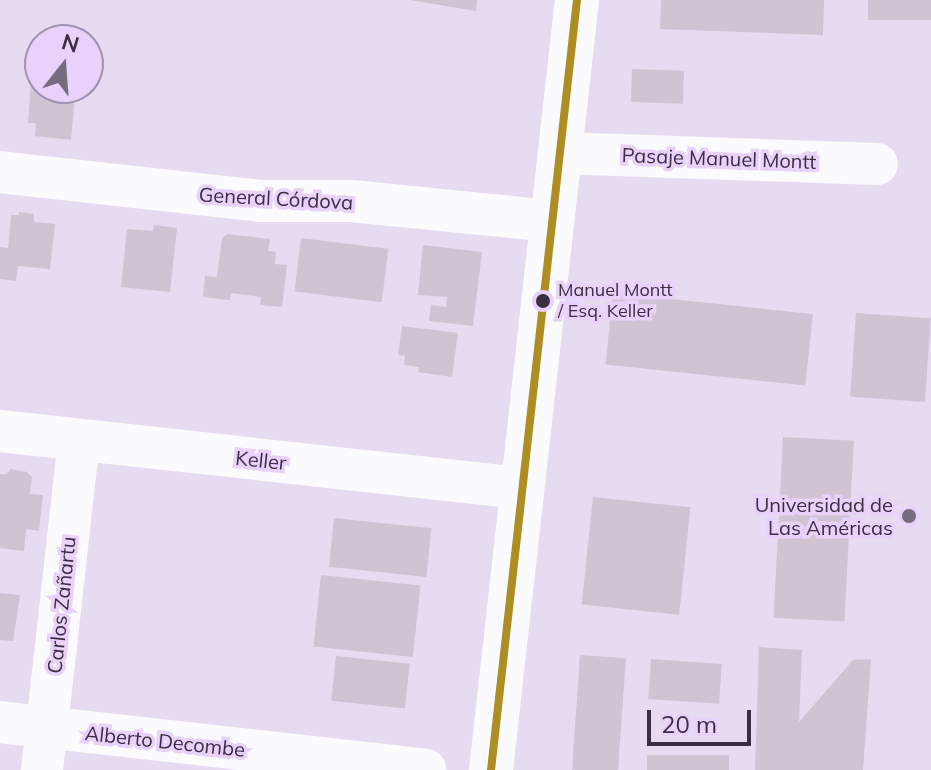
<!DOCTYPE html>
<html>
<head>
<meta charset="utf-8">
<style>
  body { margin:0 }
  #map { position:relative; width:931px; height:770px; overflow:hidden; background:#e7dbf1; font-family:Mulish,sans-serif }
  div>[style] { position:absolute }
  .building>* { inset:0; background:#d0c3d4; transform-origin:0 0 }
  .minor>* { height:42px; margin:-21px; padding:0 21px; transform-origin:21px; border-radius:21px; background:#fbfafd }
  .major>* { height:44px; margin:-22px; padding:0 22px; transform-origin:22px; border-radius:22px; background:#fbfafd }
  .bus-1>* { height:8px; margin:-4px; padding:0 4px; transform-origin:4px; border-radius:4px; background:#ae8d22 }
  .dots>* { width:22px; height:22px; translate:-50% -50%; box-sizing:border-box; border:4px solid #e8d2fa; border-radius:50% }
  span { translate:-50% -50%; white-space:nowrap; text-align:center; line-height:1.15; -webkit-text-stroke:7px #e8d2fa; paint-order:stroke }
  .bus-label { font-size:18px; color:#392e42 }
  .left { translate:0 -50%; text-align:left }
  .street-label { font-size:20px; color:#392e42 }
  .poi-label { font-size:20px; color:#392e42 }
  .right { translate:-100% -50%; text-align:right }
  .north { position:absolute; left:24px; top:24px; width:80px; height:80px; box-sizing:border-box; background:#e8d2fa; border:2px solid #a290b0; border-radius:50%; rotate:17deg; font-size:22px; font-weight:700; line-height:32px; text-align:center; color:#392e42 }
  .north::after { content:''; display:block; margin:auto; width:28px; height:36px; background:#766b7f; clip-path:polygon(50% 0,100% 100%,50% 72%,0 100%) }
  .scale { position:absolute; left:647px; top:710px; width:104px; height:36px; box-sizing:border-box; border:4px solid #392e42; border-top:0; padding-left:10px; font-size:24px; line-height:28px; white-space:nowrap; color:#392e42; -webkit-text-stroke:6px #e8d2fa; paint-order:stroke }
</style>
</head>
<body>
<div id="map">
  <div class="building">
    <i style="clip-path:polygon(410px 0,477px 0,476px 11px)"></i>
    <i style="clip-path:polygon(661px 0,824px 0,823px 35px,660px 29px)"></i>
    <i style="left:868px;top:0;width:63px;height:20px"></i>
    <i style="left:632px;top:69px;width:52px;height:33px;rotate:2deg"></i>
    <i style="clip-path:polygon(31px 82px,40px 83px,40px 88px,54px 88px,54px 94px,75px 95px,71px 140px,35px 136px,36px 123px,28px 123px)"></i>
    <i style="clip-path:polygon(19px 212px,34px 214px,34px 222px,55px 224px,50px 269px,18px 266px,16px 281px,0 279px,0 247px,8px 248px,11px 215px,19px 215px)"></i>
    <i style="clip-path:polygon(154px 225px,177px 228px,170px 292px,121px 287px,127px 229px,153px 231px)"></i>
    <i style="clip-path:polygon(227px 234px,270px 239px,268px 251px,276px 252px,275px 264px,287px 265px,282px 307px,260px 305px,261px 297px,231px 293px,230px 300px,203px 297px,205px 276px,217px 277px,222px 238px)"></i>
    <i style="left:301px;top:238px;width:88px;height:54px;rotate:7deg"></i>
    <i style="clip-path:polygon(423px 245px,482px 252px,473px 326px,429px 321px,431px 305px,446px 307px,447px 297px,418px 295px)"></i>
    <i style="left:613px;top:293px;width:201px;height:72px;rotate:6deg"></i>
    <i style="left:856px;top:313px;width:75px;height:84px;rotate:4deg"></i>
    <i style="clip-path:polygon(402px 326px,458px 333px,452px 377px,418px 372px,419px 367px,404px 365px,405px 356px,398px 355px)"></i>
    <i style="left:783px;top:437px;width:71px;height:181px;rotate:3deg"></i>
    <i style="clip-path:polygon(11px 469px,27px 472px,32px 477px,30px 494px,43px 495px,39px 531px,26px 529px,24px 551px,0 548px,0 474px,6px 474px)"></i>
    <i style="left:593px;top:497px;width:98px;height:108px;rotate:6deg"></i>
    <i style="left:334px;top:518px;width:98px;height:49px;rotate:6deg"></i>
    <i style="left:321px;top:575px;width:100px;height:72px;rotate:6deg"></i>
    <i style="clip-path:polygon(0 593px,20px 595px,13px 641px,0 640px)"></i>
    <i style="clip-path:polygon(759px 647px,802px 650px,799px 722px,853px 660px,871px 659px,863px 770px,755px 770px)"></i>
    <i style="left:580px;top:655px;width:46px;height:115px;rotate:4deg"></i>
    <i style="left:336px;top:656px;width:74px;height:45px;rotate:6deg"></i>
    <i style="left:651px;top:659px;width:71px;height:40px;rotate:4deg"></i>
    <i style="left:729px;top:755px;width:15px;height:82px;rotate:90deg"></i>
  </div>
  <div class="minor">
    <i style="left:560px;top:153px;width:317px;rotate:2deg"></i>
    <i style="left:0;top:172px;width:263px;rotate:6.3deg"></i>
    <i style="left:261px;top:201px;width:90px"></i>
    <i style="left:351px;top:201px;width:202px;rotate:5.7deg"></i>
    <i style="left:0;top:431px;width:524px;rotate:6.24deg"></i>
    <i style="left:0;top:722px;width:428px;rotate:6.4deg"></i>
    <i style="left:42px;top:770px;width:332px;rotate:-83.6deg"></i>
  </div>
  <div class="major">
    <i style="left:491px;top:770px;width:775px;rotate:-83.63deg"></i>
  </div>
  <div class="bus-1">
    <i style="left:491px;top:770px;width:775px;rotate:-83.63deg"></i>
  </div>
  <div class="dots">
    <i style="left:543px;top:301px;background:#392e42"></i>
    <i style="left:909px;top:516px;background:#766b7f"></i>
  </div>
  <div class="bus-label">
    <span class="left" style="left:558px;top:301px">Manuel Montt<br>/ Esq. Keller</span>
  </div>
  <div class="street-label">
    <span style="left:719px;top:158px;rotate:2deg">Pasaje Manuel Montt</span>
    <span style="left:276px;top:198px;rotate:3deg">General Córdova</span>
    <span style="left:261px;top:460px;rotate:6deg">Keller</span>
    <span style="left:61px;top:605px;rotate:-84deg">Carlos Zañartu</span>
    <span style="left:165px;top:741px;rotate:6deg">Alberto Decombe</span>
  </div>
  <div class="poi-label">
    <span class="right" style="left:893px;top:516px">Universidad de<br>Las Américas</span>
  </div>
  <div class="north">N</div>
  <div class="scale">20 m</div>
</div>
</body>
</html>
